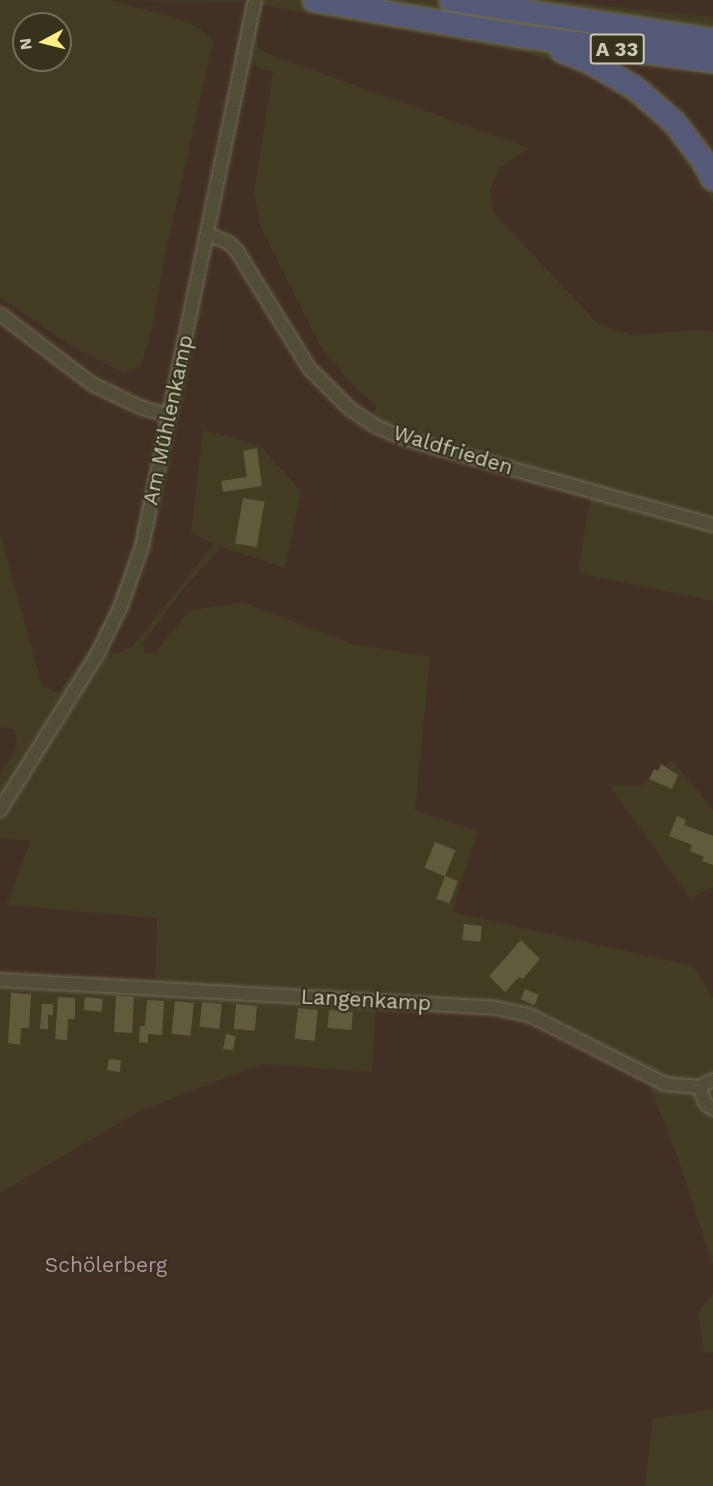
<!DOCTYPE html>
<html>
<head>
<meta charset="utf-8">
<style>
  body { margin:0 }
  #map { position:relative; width:713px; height:1486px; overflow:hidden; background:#423c23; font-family:"Work Sans",sans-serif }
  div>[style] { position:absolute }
  .green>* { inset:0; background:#433025 }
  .building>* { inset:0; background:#615b3e; transform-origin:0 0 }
  .roads { filter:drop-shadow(0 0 2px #6f6b55) drop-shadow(0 0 2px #6f6b55) }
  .minor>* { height:12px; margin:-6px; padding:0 6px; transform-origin:6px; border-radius:6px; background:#514d37 }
  .motorway>* { height:22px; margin:-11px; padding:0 11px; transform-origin:11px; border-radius:11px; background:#545978 }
  span { translate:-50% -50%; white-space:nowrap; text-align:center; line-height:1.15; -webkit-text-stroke:4.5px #36321c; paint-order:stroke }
  .shield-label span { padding:2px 4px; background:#36321c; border:2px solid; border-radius:4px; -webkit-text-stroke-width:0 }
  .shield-label { font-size:20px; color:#ccc8b4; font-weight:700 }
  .street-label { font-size:21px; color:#ccc8b4 }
  .park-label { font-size:21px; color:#b78ea4 }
  .north { position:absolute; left:12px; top:12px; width:60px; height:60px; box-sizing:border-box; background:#36321c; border:2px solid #726e59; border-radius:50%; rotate:263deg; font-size:16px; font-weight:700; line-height:24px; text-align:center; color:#ccc8b4 }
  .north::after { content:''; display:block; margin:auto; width:21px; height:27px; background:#ffee85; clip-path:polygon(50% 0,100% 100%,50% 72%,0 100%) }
</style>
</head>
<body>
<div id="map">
  <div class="green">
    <i style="clip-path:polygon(110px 0,245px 2px,234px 58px,273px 72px,254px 193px,261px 227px,320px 345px,346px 378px,376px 406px,374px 418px,368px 430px,403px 446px,590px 498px,578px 573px,713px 601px,713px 810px,672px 760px,640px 786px,609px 785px,690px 898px,713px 887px,713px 997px,693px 966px,452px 912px,478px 832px,415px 811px,430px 657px,352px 644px,243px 602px,188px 611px,155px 654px,144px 652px,143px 643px,184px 588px,221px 547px,285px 568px,301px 491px,259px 445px,203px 430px,191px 533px,214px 544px,132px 647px,119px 653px,105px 652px,127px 610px,149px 548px,193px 348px,177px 334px,133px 544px,111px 607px,91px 647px,58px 693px,42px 686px,0 533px,0 297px,71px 346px,124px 373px,141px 366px,153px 324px,164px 259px,213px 42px,210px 36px,187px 21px)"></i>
    <i style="clip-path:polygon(551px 0,713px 0,713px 17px)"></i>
    <i style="clip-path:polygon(262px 5px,522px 52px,559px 62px,612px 88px,667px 132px,713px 203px,713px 332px,697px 330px,633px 335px,598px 324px,494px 213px,490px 190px,499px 168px,529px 148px,268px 54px,258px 47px,256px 37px)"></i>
    <i style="clip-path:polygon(596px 58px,713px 74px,713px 165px)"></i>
    <i style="clip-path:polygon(0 727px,15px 730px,17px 747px,0 775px)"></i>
    <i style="clip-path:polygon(0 838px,31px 841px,6px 905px,157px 918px,155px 988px,0 980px)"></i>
    <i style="clip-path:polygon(376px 1001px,529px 1015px,645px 1074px,680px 1164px,713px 1265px,713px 1293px,698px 1312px,704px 1353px,713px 1352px,713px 1409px,653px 1419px,645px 1486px,0 1486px,0 1193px,140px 1111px,262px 1064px,372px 1072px)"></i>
  </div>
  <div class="building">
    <i style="clip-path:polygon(257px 448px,262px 486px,223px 492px,221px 481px,247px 477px,243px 451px)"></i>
    <i style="left:243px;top:498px;width:22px;height:46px;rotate:10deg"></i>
    <i style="clip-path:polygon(661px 764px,678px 775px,672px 789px,649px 779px,654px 769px,658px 771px)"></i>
    <i style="clip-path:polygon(677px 816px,686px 820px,684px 825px,713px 836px,713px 865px,702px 861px,704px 857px,690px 851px,692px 845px,669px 836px)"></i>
    <i style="left:435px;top:842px;width:22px;height:28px;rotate:22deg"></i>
    <i style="left:445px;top:876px;width:14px;height:24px;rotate:21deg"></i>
    <i style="left:464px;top:924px;width:18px;height:16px;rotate:6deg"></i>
    <i style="clip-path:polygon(521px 940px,540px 959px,523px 979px,519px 977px,505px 992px,489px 976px)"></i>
    <i style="left:525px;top:989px;width:15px;height:11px;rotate:23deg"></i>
    <i style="clip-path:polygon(11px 993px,31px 994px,29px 1028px,21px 1028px,20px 1045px,8px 1043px)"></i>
    <i style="left:116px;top:996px;width:18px;height:36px;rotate:3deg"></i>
    <i style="clip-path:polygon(58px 997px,75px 998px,75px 1019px,68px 1019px,67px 1040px,55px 1039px)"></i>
    <i style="left:85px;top:997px;width:18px;height:13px;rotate:6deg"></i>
    <i style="clip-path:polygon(147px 1000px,164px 1001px,162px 1035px,148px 1034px,148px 1043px,139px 1042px,140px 1026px,145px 1026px)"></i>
    <i style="left:175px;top:1001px;width:19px;height:33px;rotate:6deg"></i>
    <i style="left:202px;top:1002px;width:20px;height:25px;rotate:6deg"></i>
    <i style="clip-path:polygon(42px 1004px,53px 1004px,53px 1015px,48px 1015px,48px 1029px,40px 1029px)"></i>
    <i style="left:236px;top:1004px;width:21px;height:25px;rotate:5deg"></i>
    <i style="left:298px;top:1008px;width:20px;height:31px;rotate:6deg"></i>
    <i style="left:329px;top:1010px;width:24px;height:18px;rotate:5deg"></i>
    <i style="left:226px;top:1034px;width:10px;height:15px;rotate:11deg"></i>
    <i style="clip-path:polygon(109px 1059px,121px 1060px,120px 1072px,107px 1070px)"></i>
  </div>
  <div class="roads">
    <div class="minor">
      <i style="left:207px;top:234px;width:24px;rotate:22deg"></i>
      <i style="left:229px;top:243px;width:11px;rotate:45deg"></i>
      <i style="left:237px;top:251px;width:137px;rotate:58.4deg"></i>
      <i style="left:309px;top:368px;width:58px;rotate:45deg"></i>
      <i style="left:350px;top:409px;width:30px;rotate:34deg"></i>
      <i style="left:375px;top:426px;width:33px;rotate:23deg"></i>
      <i style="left:405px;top:439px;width:320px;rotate:15.6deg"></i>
      <i style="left:0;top:314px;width:116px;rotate:37.3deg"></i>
      <i style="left:92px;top:384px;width:53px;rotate:25.6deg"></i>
      <i style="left:140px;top:407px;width:30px;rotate:17deg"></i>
      <i style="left:0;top:810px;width:185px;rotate:-58deg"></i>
      <i style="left:98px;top:653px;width:52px;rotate:-63.9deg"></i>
      <i style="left:121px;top:606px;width:63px;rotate:-70.4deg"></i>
      <i style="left:142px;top:547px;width:559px;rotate:-78.33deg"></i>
      <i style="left:0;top:980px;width:496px;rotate:3.2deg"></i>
      <i style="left:495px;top:1008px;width:35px;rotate:12deg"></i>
      <i style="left:529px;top:1015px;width:153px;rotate:26.9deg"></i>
      <i style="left:665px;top:1084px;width:34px;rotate:5deg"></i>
      <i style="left:699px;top:1087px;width:16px;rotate:-27deg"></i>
      <i style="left:699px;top:1087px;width:18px;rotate:68deg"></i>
      <i style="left:706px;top:1104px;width:9px;rotate:36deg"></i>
    </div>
    <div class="motorway">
      <i style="left:314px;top:0;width:210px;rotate:9.9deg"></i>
      <i style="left:521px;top:36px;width:194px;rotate:7.4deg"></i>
      <i style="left:451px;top:0;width:265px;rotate:8.7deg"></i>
      <i style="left:562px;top:51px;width:30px;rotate:21deg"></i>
      <i style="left:590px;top:62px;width:52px;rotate:30deg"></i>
      <i style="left:635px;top:88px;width:52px;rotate:41.1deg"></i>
      <i style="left:674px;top:122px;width:48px;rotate:52.7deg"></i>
      <i style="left:703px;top:160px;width:21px;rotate:62deg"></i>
    </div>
  </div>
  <div class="shield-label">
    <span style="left:617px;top:49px">A 33</span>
  </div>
  <div class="street-label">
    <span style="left:168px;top:420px;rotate:-78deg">Am Mühlenkamp</span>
    <span style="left:453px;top:450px;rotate:17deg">Waldfrieden</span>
    <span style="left:366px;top:1000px;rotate:3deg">Langenkamp</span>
  </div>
  <div class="park-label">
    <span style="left:106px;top:1265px">Schölerberg</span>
  </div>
  <div class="north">N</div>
</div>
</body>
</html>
